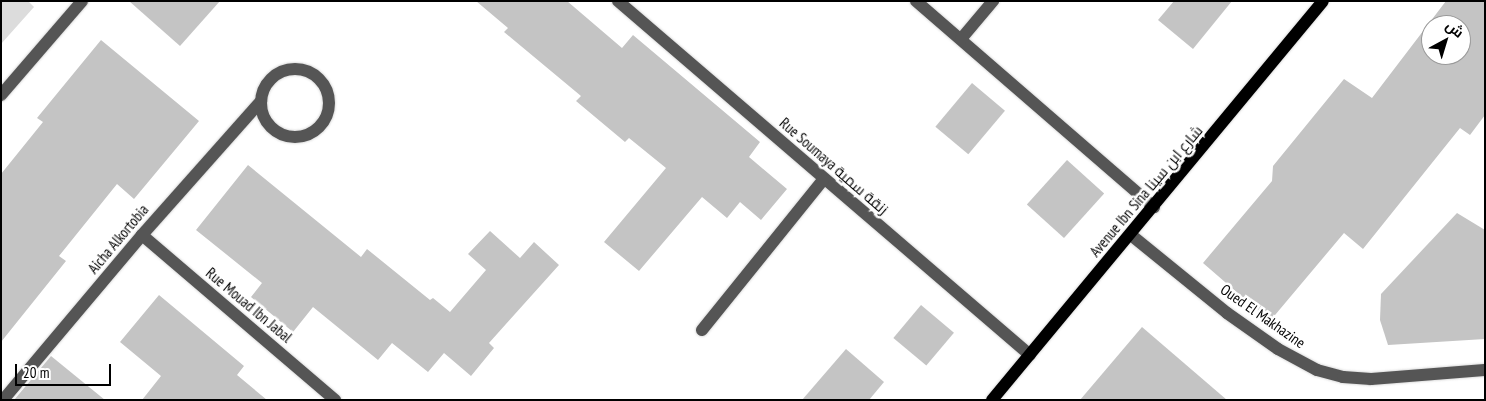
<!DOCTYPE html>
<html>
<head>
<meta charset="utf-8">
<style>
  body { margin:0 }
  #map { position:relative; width:1486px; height:401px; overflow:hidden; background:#fff; font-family:"PT Sans Narrow",Cairo,sans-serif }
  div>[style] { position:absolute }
  .green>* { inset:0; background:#dcdcdc }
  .building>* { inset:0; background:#c4c4c4; transform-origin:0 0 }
  .roads { filter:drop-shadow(0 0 1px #dbdbdb) drop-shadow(0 0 1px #dbdbdb) }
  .minor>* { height:12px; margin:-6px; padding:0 6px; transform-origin:6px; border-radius:6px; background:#555 }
  .minor>.ring { margin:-6px; padding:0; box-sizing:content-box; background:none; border:12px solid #555; border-radius:50% }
  .major>* { height:12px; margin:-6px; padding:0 6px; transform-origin:6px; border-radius:6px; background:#000 }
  span { translate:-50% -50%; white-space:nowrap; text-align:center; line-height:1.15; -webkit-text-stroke:5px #fff; paint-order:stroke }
  .street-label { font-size:15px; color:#000 }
  .frame { position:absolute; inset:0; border:2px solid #000; pointer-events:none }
  .north { position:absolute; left:1421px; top:15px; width:50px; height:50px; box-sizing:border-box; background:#fff; border:1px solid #999; border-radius:50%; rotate:39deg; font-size:14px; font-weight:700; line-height:20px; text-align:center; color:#000 }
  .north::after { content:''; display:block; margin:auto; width:18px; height:22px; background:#000; clip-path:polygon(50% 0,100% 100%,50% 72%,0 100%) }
  .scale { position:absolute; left:15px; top:364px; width:96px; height:22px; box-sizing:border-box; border:2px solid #000; border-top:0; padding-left:6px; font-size:15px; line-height:18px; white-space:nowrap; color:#000; -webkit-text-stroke:4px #fff; paint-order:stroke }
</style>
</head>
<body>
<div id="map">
  <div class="green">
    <i style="clip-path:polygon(1px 1px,28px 1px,34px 7px,1px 44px)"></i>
  </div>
  <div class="building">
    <i style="clip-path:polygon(129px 1px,220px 1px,180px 46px)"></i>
    <i style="clip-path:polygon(476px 1px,567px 1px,622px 48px,633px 35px,760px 142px,749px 157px,787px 189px,761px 220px,740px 202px,727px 218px,702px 197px,639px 271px,604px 242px,666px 168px,629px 138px,625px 142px,576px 101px,581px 96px,504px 32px,508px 28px)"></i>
    <i style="clip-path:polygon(1174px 1px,1232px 1px,1193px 49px,1158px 20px)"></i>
    <i style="clip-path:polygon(evenodd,1446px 1px,1485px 1px,1485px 115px,1470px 135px,1460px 128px,1363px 249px,1344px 233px,1270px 321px,1203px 263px,1272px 181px,1273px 166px,1344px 79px,1372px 98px,1446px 1px,1431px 25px,1461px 25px,1461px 55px,1431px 55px,1431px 25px)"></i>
    <i style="clip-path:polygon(101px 40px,199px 121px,134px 199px,117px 184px,59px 256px,66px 261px,1px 342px,1px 174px,43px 122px,37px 118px)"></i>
    <i style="left:972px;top:83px;width:43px;height:57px;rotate:40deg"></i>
    <i style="left:1067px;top:160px;width:50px;height:60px;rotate:42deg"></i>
    <i style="clip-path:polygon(248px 165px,361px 257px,367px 249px,430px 300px,433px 298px,450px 312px,486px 270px,468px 254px,490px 231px,520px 258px,534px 242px,559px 265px,489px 343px,494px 348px,471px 376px,444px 353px,428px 372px,392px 343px,378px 360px,313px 307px,293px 332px,251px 297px,262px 283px,196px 230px)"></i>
    <i style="clip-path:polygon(1457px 213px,1485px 230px,1485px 339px,1388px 345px,1380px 320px,1381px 294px)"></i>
    <i style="clip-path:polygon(159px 295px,244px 366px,237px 375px,267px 400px,142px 400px,161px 376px,120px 342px)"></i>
    <i style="left:921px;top:305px;width:43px;height:43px;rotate:40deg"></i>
    <i style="clip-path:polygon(1142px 327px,1227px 400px,1080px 400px)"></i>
    <i style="clip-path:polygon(846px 349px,884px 382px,869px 400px,802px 400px)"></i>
    <i style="clip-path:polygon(51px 356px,105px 400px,14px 400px)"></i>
  </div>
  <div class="roads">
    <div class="minor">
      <i style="left:618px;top:1px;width:543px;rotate:40.67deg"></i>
      <i style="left:916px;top:1px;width:315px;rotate:40.9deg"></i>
      <i style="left:961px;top:39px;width:50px;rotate:-49.9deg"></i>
      <i class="ring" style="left:261px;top:69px;width:56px;height:56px"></i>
      <i style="left:1px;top:95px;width:124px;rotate:-49.2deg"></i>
      <i style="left:142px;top:235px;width:254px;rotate:40.5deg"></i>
      <i style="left:1131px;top:235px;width:124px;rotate:39.1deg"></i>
      <i style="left:1227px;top:313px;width:62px;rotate:35.2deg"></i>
      <i style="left:1278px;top:349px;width:44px;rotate:28.3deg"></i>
      <i style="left:1317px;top:370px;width:27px;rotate:15deg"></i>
      <i style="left:1343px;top:377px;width:28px;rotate:4deg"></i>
      <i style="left:1371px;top:379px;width:114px;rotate:-4.5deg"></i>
      <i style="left:702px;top:330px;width:193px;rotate:-51.1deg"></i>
      <i style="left:3px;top:400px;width:216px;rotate:-49.9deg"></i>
      <i style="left:142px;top:235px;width:179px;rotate:-48.4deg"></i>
    </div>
    <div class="major">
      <i style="left:992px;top:400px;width:518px;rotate:-50.32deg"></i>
    </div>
  </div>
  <div class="street-label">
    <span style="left:834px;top:166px;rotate:41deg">Rue Soumaya زنقة سمية</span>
    <span style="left:1146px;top:191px;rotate:-50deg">Avenue Ibn Sina شارع ابن سينا</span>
    <span style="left:118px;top:239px;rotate:-50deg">Aicha Alkortobia</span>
    <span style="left:249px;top:305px;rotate:40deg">Rue Mouad Ibn Jabal</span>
    <span style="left:1263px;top:316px;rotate:35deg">Oued El Makhazine</span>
  </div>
  <div class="frame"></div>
  <div class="north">ش</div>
  <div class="scale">20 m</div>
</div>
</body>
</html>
